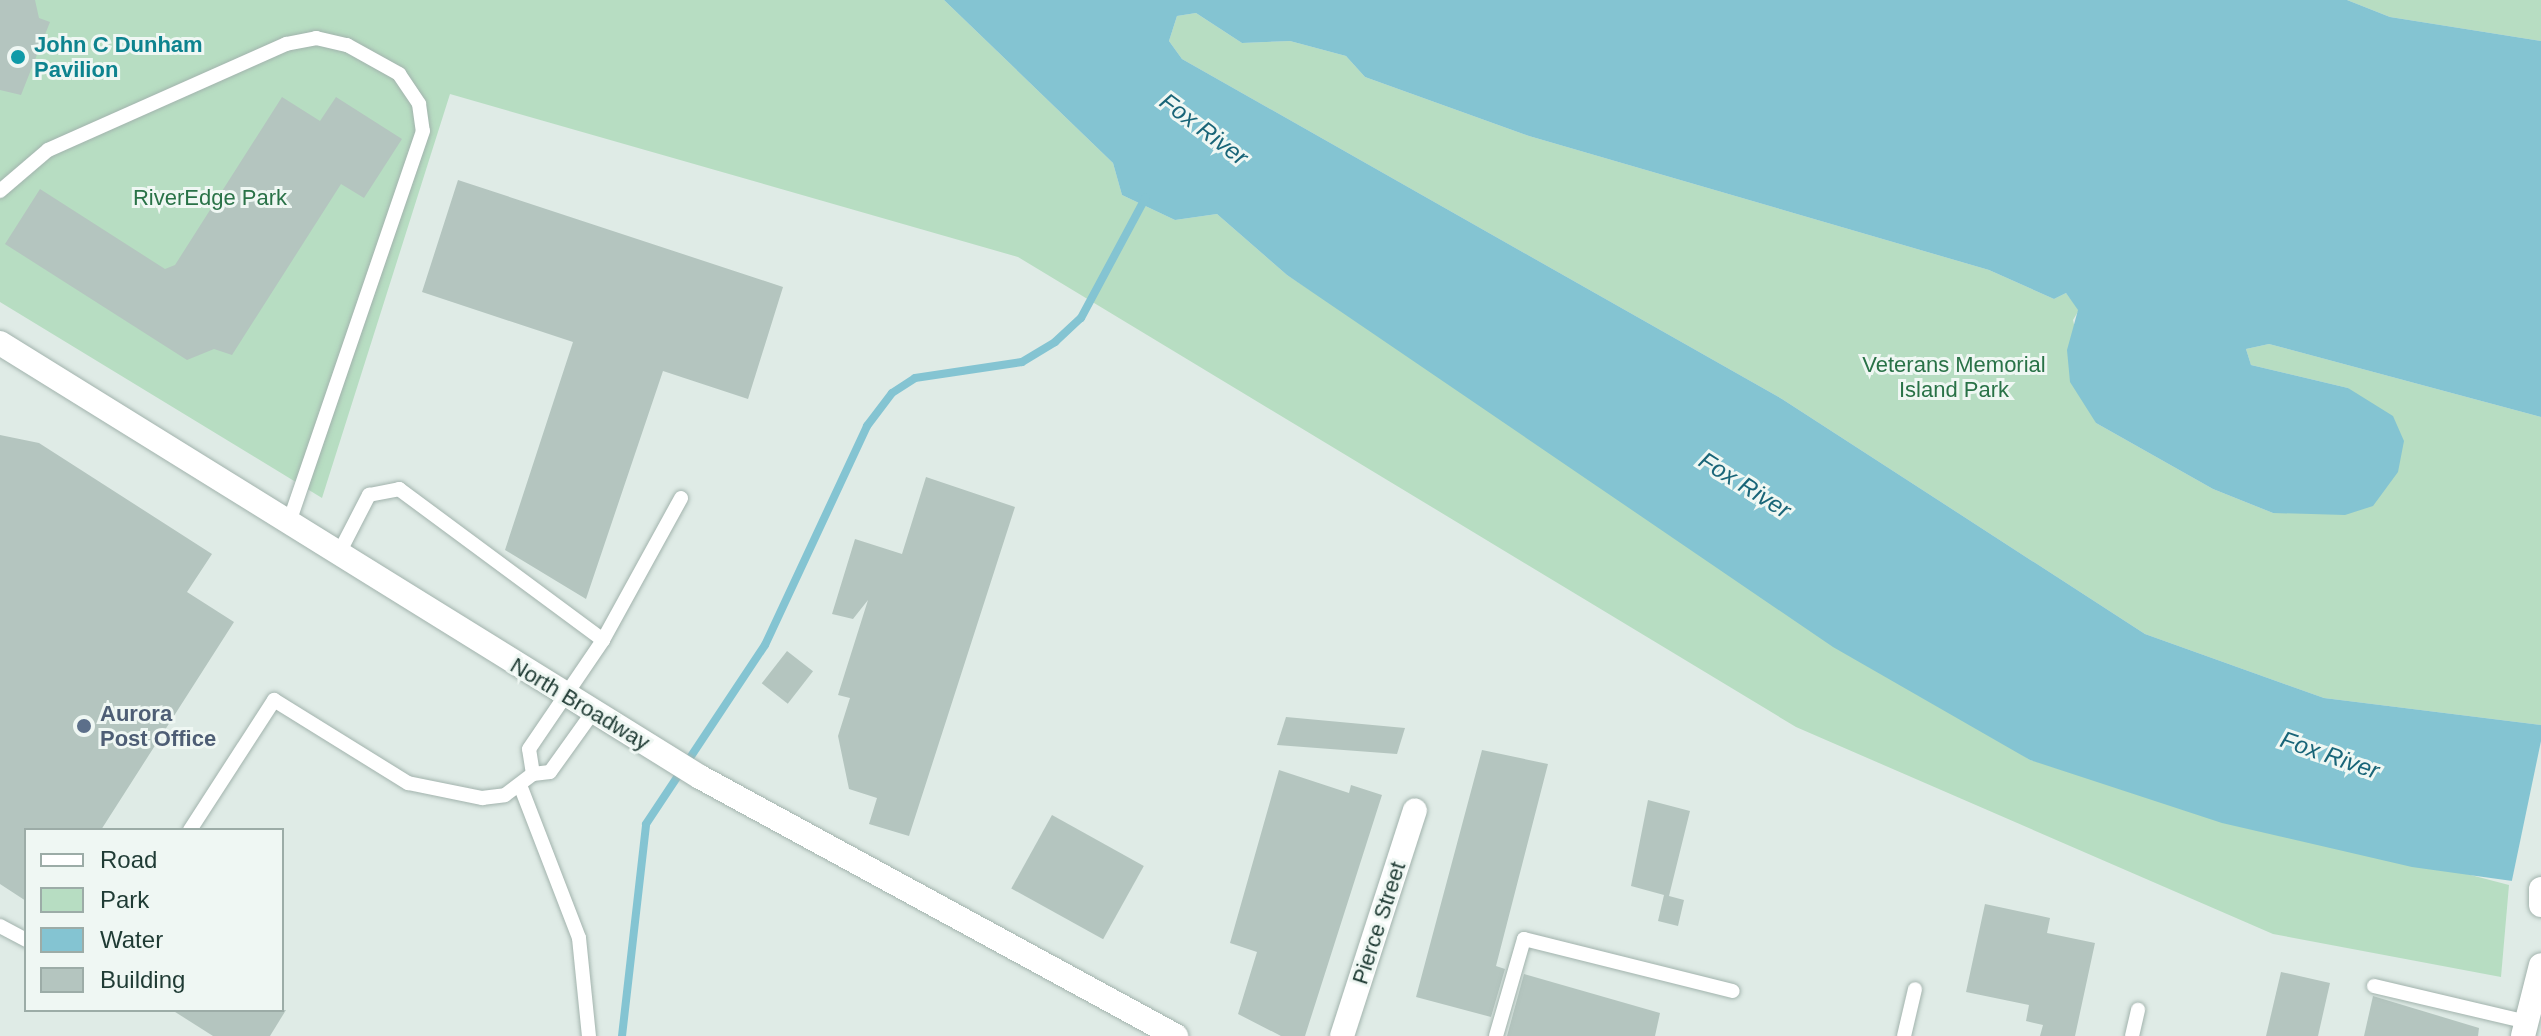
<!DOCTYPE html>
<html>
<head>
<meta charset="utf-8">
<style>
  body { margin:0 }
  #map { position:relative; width:2541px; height:1036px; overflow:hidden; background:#dfebe6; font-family:Arial,sans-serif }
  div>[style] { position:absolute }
  .green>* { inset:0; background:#b7ddc2 }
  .water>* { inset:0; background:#84c4d2 }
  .pier>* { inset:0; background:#dfebe6 }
  .stream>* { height:8px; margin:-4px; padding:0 4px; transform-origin:4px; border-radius:4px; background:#84c4d2 }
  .building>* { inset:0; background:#b4c5bf; transform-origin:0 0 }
  .roads { filter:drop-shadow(0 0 2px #a2b3ad) drop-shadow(0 0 2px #a2b3ad) }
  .lane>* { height:14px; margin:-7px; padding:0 7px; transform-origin:7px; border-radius:7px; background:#fff }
  .street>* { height:24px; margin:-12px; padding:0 12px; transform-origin:12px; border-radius:12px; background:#fff }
  .secondary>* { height:24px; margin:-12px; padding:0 12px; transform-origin:12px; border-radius:12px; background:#fff }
  .dots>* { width:22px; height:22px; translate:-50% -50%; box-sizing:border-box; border:4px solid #eff7f3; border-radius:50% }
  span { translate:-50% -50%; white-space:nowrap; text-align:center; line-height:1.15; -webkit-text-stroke:6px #eff7f3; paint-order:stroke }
  .culture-label { font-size:22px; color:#0d838f; font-weight:700 }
  .left { translate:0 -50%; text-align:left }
  .park-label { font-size:22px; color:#297247 }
  .street-label { font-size:22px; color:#1f3b34 }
  .service-label { font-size:22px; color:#4e5e75; font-weight:700 }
  .water-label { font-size:24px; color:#196578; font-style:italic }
  .legend { position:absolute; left:24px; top:828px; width:260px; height:184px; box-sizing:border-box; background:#eff7f3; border:2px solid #9caca7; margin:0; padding:10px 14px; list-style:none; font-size:24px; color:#1f3b34 }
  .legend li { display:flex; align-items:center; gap:16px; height:40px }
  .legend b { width:40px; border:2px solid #9caca7 }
</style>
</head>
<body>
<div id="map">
  <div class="green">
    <i style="clip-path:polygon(0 0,944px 0,1113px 163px,1122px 195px,1175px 220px,1217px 214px,1287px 275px,2030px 760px,2509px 885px,2501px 977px,2273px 934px,1796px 727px,1018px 257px,450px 94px,322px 498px,0 302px)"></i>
    <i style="clip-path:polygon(2347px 0,2541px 0,2541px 41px,2390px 17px)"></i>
    <i style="clip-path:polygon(1196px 13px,1242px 43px,1290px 41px,1346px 56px,1365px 77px,1529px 136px,1989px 270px,2054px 299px,2066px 293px,2079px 310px,2073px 320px,2096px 423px,2213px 489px,2273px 513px,2376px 413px,2348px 388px,2251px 365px,2246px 349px,2269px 344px,2541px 417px,2541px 725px,2324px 698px,2145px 634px,1782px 399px,1182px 59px,1169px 41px,1177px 16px)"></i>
  </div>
  <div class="water">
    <i style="clip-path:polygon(944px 0,2347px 0,2390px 17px,2541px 41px,2541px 417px,2269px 344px,2246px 349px,2251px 365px,2348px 388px,2393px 416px,2404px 441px,2398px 472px,2373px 506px,2345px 515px,2273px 513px,2213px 489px,2096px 423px,2070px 382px,2067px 350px,2078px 310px,2066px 293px,2054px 299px,1989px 270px,1529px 136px,1365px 77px,1346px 56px,1290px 41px,1242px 43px,1196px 13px,1177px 16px,1169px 41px,1182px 59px,1782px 399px,2145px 634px,2324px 698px,2541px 725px,2541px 885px,2412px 867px,2222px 823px,2030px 760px,1833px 647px,1287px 275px,1217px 214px,1175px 220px,1122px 195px,1113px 163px)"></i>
  </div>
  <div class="pier">
    <i style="clip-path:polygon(2541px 741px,2541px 889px,2511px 885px)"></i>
  </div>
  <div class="stream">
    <i style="left:622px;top:1036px;width:213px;rotate:-83.5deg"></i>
    <i style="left:646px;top:824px;width:215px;rotate:-56.4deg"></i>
    <i style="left:765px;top:645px;width:242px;rotate:-65deg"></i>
    <i style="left:867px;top:426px;width:41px;rotate:-52.9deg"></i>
    <i style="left:892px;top:393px;width:27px;rotate:-33deg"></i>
    <i style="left:915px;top:378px;width:108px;rotate:-8.5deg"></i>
    <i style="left:1022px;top:362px;width:39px;rotate:-31deg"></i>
    <i style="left:1055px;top:342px;width:35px;rotate:-43deg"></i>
    <i style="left:1081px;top:318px;width:137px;rotate:-61.8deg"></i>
  </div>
  <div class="building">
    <i style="clip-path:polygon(0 0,35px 0,39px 18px,50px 22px,21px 95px,0 90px)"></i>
    <i style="clip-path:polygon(282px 97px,320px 121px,336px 97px,402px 139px,364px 198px,341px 184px,232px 355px,214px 349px,187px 360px,5px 244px,40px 189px,165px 269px,175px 265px)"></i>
    <i style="clip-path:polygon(458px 180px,783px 287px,748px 399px,663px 371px,586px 599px,505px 550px,573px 342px,422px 292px)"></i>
    <i style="clip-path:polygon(0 435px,39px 443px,212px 554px,187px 592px,234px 622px,101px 830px,26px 830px,26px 901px,0 884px)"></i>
    <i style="clip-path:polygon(926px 477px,1015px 507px,909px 836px,869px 824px,877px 798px,849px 789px,838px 736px,850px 698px,838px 695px,868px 600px,853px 619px,832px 614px,855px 539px,902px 554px)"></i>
    <i style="left:787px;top:651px;width:33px;height:41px;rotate:38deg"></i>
    <i style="clip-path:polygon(1286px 717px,1405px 728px,1397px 754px,1277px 745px)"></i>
    <i style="clip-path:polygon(1482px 750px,1548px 764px,1496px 966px,1505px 969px,1491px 1017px,1416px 997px)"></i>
    <i style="clip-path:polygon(1279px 770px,1349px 793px,1351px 785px,1382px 795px,1305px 1036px,1281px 1036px,1238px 1014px,1257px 952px,1230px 943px)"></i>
    <i style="clip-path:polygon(1648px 800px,1690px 811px,1669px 896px,1684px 900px,1678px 926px,1658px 921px,1664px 895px,1631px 886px)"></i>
    <i style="left:1052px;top:815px;width:105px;height:84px;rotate:29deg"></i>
    <i style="clip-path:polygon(1985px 904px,2050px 918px,2047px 933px,2095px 943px,2075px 1036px,2040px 1036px,2043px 1025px,2026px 1021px,2029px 1005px,1966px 992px)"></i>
    <i style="clip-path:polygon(2281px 972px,2330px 983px,2318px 1036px,2266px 1036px)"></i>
    <i style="clip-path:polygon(1524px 974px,1660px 1013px,1655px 1036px,1507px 1036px)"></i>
    <i style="clip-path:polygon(2373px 996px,2479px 1028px,2478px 1036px,2364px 1036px)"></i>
    <i style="clip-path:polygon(172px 1010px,286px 1010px,270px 1036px,213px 1036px)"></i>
  </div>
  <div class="roads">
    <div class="lane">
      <i style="left:0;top:191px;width:63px;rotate:-40.5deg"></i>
      <i style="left:48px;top:150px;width:261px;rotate:-24deg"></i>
      <i style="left:286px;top:44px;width:31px;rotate:-11deg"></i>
      <i style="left:316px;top:38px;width:32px;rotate:13deg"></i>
      <i style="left:347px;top:45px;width:60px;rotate:29.1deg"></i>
      <i style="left:399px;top:74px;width:36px;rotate:56deg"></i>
      <i style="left:419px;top:104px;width:27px;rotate:82deg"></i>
      <i style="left:423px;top:131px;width:414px;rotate:108.9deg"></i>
      <i style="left:338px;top:555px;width:68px;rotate:-62.7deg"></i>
      <i style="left:369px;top:495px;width:31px;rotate:-11deg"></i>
      <i style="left:399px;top:489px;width:254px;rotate:36.5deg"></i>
      <i style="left:603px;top:640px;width:162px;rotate:-61.2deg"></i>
      <i style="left:533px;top:774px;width:25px;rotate:-99deg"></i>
      <i style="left:529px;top:749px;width:132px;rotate:-55.8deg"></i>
      <i style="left:520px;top:785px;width:164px;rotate:68.9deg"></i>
      <i style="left:579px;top:938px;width:99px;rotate:84.2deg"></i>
      <i style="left:190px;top:830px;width:155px;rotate:-57.1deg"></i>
      <i style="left:274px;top:700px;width:158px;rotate:31.8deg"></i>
      <i style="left:408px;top:783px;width:76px;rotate:11.5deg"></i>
      <i style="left:482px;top:798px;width:23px;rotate:-7deg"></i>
      <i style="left:505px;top:795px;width:35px;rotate:-37deg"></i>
      <i style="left:533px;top:774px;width:17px;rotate:-7deg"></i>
      <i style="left:550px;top:772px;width:74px;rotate:-54.4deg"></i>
      <i style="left:0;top:926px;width:30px;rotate:28deg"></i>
      <i style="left:2374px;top:986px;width:157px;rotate:13.2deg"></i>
      <i style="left:1496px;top:1036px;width:101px;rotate:-73.9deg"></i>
      <i style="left:1524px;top:939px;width:215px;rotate:14deg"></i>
      <i style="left:1904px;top:1036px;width:48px;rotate:-76.8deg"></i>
      <i style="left:2132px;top:1036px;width:27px;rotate:-77deg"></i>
    </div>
    <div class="street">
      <i style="left:1342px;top:1036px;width:237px;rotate:-72.1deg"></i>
    </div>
    <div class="secondary">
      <i style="left:0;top:343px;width:824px;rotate:31.8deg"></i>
      <i style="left:700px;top:777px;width:542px;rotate:28.55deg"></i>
      <i style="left:2541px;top:889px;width:16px;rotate:90deg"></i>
      <i style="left:2523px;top:1036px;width:73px;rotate:-75.8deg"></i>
    </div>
  </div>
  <div class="dots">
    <i style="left:18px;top:57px;background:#0f9aa8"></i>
    <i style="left:84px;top:726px;background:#5c6f8a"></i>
  </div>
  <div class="culture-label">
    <span class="left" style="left:34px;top:57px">John C Dunham<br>Pavilion</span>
  </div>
  <div class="park-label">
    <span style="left:210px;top:198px">RiverEdge Park</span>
    <span style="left:1954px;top:377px">Veterans Memorial<br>Island Park</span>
  </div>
  <div class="street-label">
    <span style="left:580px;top:704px;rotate:31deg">North Broadway</span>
    <span style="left:1379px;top:923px;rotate:-72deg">Pierce Street</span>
  </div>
  <div class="service-label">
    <span class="left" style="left:100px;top:726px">Aurora<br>Post Office</span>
  </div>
  <div class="water-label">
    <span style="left:1204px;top:129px;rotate:37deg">Fox River</span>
    <span style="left:1745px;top:485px;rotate:32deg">Fox River</span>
    <span style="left:2330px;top:755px;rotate:19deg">Fox River</span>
  </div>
  <ul class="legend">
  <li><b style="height:10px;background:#fff"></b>Road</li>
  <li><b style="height:22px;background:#b7ddc2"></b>Park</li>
  <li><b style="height:22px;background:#84c4d2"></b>Water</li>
  <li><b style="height:22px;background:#b4c5bf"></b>Building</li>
  </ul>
</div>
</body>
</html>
